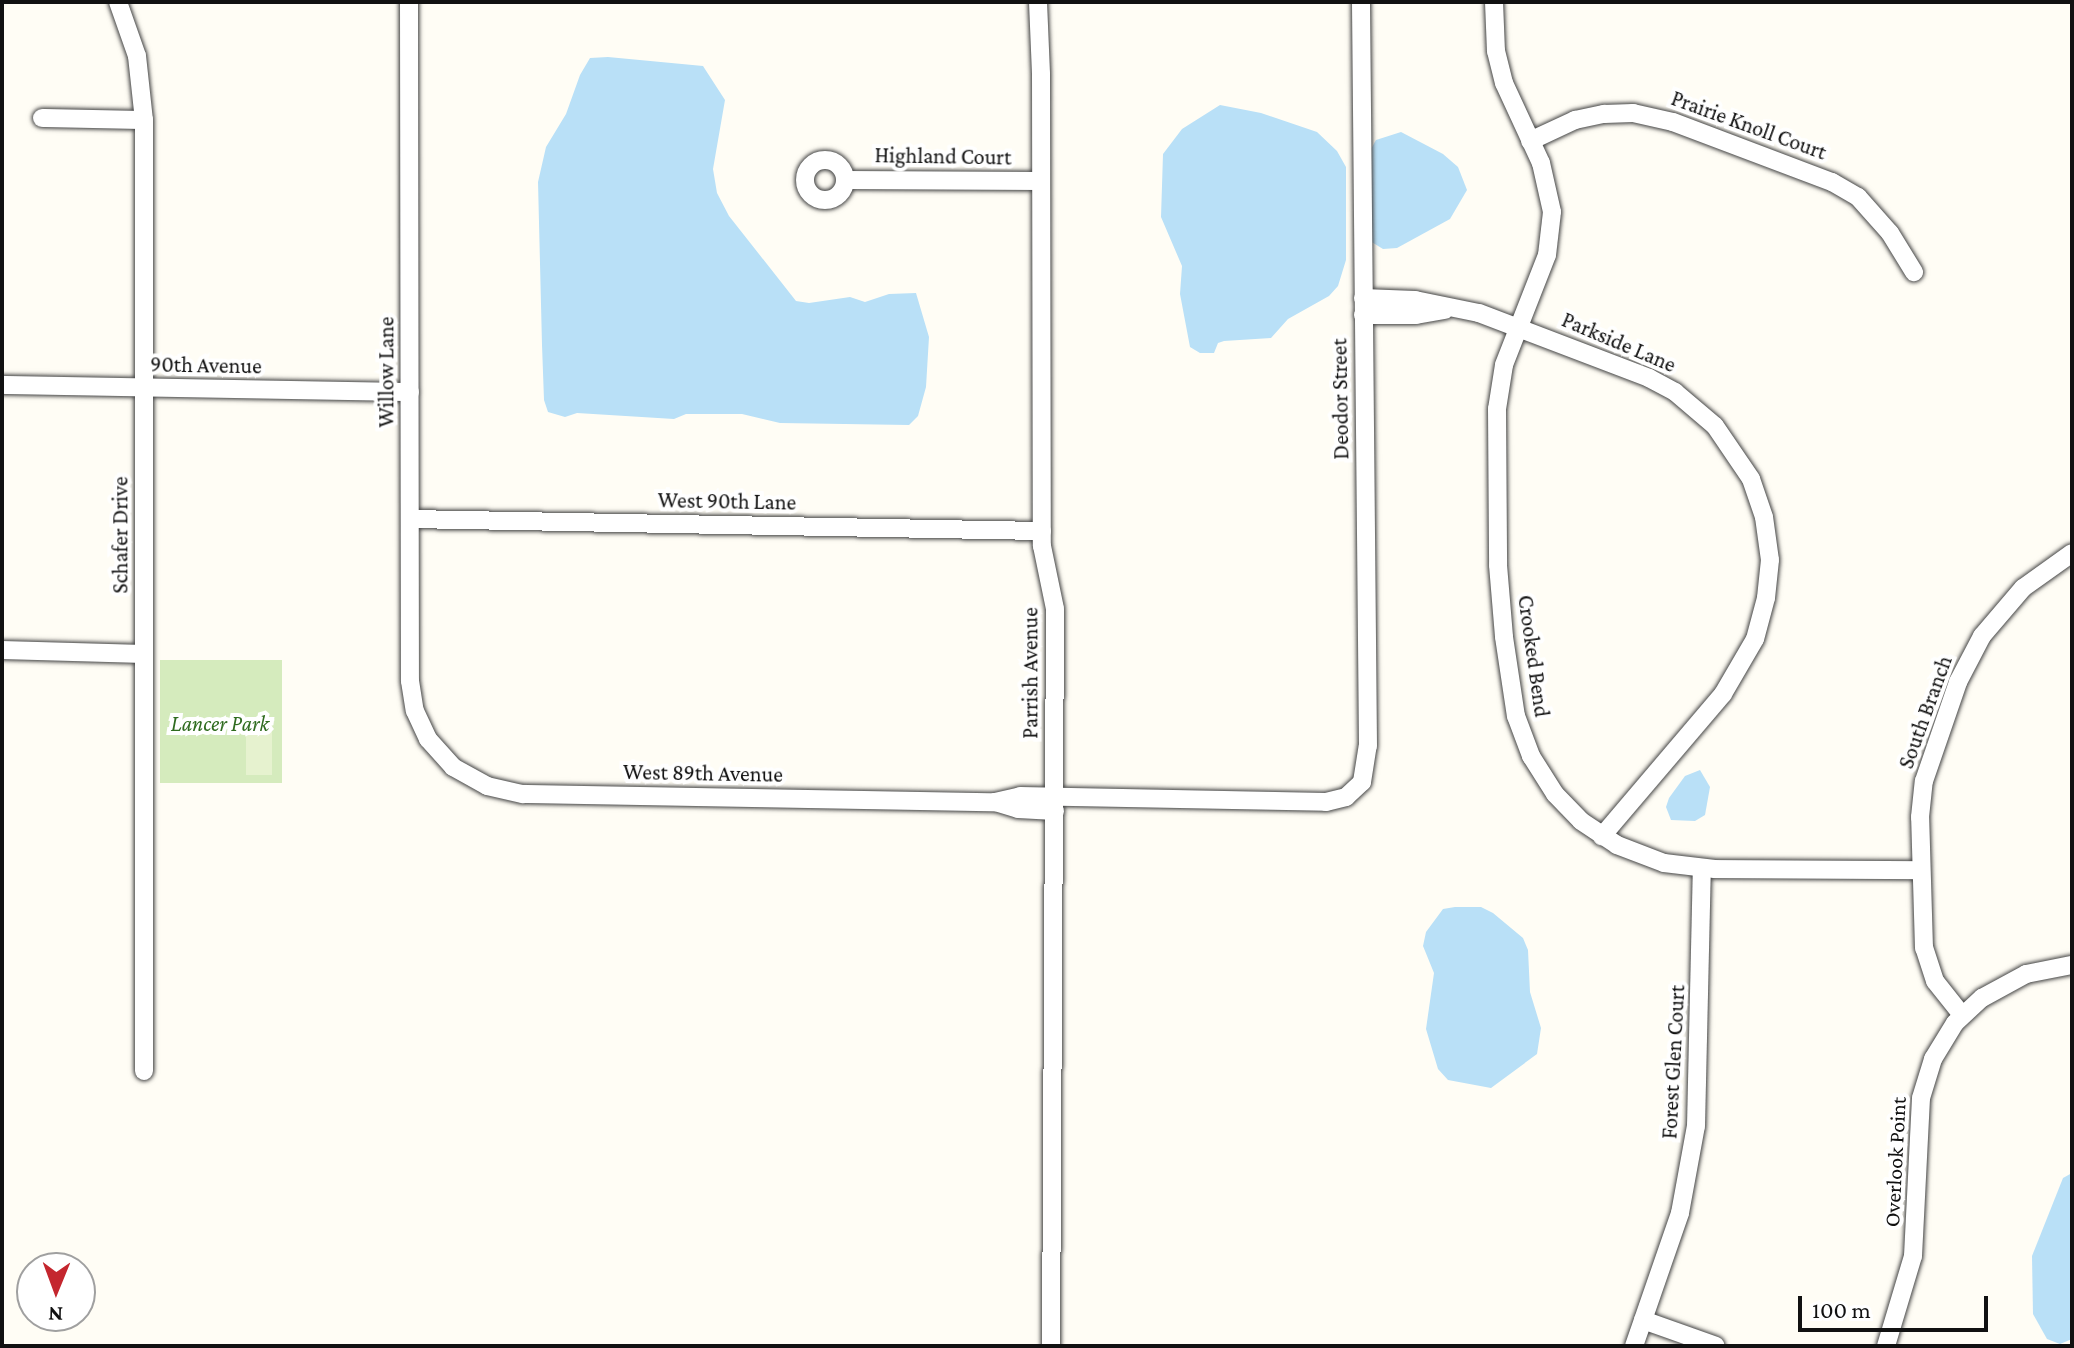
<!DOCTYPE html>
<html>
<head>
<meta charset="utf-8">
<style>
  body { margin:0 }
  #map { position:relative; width:2074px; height:1348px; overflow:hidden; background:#fffdf5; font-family:"Crimson Pro",serif }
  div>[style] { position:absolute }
  .green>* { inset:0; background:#d5ebbd; transform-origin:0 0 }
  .pitch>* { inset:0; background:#e6f2cf; transform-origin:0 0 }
  .water>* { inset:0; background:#b9e0f7 }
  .roads { filter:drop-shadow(0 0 2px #444) drop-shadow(0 0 2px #444) }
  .minor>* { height:18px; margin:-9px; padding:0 9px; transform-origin:9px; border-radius:9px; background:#fff }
  .minor>.ring { margin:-9px; padding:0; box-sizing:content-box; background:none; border:18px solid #fff; border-radius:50% }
  span { translate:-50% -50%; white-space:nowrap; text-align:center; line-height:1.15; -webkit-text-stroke:8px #fff; paint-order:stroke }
  .street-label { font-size:22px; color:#111 }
  .park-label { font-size:22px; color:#2f6b1f; font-style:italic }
  .frame { position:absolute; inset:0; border:4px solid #111; pointer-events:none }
  .north { position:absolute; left:16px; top:1252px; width:80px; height:80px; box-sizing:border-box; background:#fff; border:2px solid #a0a0a0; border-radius:50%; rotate:181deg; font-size:22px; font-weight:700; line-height:32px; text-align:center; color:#111 }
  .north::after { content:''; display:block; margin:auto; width:28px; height:36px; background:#c4262e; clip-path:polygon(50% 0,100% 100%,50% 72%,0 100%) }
  .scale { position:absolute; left:1798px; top:1296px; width:190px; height:36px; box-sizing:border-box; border:4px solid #111; border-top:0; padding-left:10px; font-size:24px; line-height:28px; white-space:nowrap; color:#111; -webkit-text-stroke:6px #fff; paint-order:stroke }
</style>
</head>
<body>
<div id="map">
  <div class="green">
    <i style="left:160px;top:660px;width:122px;height:123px"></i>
  </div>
  <div class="pitch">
    <i style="left:246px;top:725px;width:26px;height:50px"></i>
  </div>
  <div class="water">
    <i style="clip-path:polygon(608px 57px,703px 66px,725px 100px,713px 169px,717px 193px,729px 216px,796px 301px,809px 303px,850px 297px,865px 302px,889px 294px,916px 293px,929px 337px,926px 387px,918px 416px,909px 425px,780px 423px,742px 414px,686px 414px,674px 419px,577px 413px,565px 417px,548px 412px,544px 400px,542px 345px,538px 182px,546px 147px,566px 114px,580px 75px,590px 58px)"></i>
    <i style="clip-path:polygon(1220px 105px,1261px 113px,1317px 132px,1337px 151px,1346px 167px,1346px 260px,1338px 286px,1329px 296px,1288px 319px,1271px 338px,1224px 341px,1218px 343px,1214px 353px,1200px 353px,1190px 347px,1180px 294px,1182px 266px,1161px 217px,1163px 154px,1182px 129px)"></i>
    <i style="clip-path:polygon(1401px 132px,1443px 154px,1458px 167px,1467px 190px,1450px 219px,1397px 248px,1383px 249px,1370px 241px,1371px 149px,1376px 140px)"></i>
    <i style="clip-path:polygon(1700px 770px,1710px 787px,1705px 815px,1695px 821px,1671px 820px,1666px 807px,1669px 798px,1685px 776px)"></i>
    <i style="clip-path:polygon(1455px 907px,1481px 907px,1493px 913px,1523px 938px,1528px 950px,1530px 992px,1541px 1028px,1537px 1054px,1491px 1088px,1448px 1080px,1438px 1069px,1426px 1029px,1434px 973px,1423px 946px,1426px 932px,1443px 909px)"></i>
    <i style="clip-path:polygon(2072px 1173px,2072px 1339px,2060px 1344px,2047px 1339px,2033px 1314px,2032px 1256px,2063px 1178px)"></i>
  </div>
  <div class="roads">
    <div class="minor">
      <i style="left:118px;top:2px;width:57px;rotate:70.6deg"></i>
      <i style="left:137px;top:56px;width:64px;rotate:83.8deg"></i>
      <i style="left:144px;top:120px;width:951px;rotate:90deg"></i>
      <i style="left:409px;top:2px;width:679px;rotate:89.92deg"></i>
      <i style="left:410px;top:681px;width:30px;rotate:81deg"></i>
      <i style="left:415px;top:711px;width:31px;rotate:65deg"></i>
      <i style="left:428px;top:739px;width:38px;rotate:48deg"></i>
      <i style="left:453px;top:767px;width:39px;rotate:29deg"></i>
      <i style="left:487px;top:786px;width:37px;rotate:13deg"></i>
      <i style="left:523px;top:794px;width:472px;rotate:1deg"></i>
      <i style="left:1038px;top:2px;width:72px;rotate:87.6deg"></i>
      <i style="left:1041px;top:74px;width:472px;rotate:89.9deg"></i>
      <i style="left:1042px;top:546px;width:64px;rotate:78.3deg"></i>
      <i style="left:1055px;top:609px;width:737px;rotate:90.31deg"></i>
      <i style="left:1494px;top:2px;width:49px;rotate:87.7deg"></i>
      <i style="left:1496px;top:51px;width:33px;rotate:76deg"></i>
      <i style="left:1504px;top:83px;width:88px;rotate:65.2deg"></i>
      <i style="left:1541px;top:163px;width:50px;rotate:77.3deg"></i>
      <i style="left:1552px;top:212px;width:43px;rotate:96.6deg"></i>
      <i style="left:1547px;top:255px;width:118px;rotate:111.4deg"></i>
      <i style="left:1504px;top:365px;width:45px;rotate:99deg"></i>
      <i style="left:1497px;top:409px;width:156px;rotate:89.6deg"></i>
      <i style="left:1498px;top:565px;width:72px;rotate:85.2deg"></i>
      <i style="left:1504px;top:637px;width:80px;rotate:81.4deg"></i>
      <i style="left:1516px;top:716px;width:43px;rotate:69.4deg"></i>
      <i style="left:1531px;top:756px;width:45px;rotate:57.7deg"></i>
      <i style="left:1555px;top:794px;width:37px;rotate:46deg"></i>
      <i style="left:1581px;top:821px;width:43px;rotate:33.7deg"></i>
      <i style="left:1617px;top:845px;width:50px;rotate:21deg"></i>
      <i style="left:1664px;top:863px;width:51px;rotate:6.7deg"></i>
      <i style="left:1715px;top:869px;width:206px;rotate:0.3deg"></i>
      <i style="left:42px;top:118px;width:102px;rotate:1.1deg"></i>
      <i style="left:1530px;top:141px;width:50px;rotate:-25deg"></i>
      <i style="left:1575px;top:120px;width:30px;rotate:-12deg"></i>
      <i style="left:1604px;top:114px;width:29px;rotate:-2deg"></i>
      <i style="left:1633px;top:113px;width:41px;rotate:12.7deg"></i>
      <i style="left:1673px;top:122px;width:170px;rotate:20.7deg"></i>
      <i style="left:1832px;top:182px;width:30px;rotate:30deg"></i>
      <i style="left:1858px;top:197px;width:48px;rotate:48.4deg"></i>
      <i style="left:1890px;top:233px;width:46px;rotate:58.4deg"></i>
      <i class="ring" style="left:805px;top:160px;width:22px;height:22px"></i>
      <i style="left:845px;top:180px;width:196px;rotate:0.3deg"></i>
      <i style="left:1363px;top:298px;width:52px;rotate:2.2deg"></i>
      <i style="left:1415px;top:300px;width:65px;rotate:11.5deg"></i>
      <i style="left:1479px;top:313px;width:182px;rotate:20.9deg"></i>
      <i style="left:1649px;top:378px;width:30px;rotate:28deg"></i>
      <i style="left:1675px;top:392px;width:52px;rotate:40.4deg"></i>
      <i style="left:1715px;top:426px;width:64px;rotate:55.8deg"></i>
      <i style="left:1751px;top:479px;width:40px;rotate:71.1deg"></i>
      <i style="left:1764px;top:517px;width:43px;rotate:82.1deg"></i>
      <i style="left:1770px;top:560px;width:38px;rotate:96deg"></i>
      <i style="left:1766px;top:598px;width:42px;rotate:105deg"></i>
      <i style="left:1755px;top:639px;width:64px;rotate:120.2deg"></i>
      <i style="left:1723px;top:694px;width:187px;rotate:130.4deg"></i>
      <i style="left:1363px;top:315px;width:53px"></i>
      <i style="left:1416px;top:315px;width:29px;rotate:-10deg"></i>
      <i style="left:2px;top:385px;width:408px;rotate:1deg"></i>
      <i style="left:410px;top:519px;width:632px;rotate:1.09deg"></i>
      <i style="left:2px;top:650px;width:142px;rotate:1.6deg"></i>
      <i style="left:1055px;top:811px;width:37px;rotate:-177deg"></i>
      <i style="left:1018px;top:809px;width:24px;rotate:-163deg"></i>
      <i style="left:995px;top:802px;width:26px;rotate:-13deg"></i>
      <i style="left:1020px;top:796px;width:306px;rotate:1.1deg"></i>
      <i style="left:1326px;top:802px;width:21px;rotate:-14deg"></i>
      <i style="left:1346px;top:797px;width:22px;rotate:-43deg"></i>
      <i style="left:1362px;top:782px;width:36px;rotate:-81deg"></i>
      <i style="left:1368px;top:746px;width:744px;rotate:-90.54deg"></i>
      <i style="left:1962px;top:1015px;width:43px;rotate:-128.5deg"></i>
      <i style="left:1935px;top:981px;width:35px;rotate:-108deg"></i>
      <i style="left:1924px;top:948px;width:131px;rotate:-91.7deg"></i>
      <i style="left:1920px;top:817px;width:36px;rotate:-84deg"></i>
      <i style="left:1924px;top:781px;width:105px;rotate:-71deg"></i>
      <i style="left:1958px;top:682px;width:52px;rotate:-62.4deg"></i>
      <i style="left:1982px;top:636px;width:63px;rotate:-49.5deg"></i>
      <i style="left:2023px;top:588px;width:60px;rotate:-35.5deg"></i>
      <i style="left:1643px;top:1320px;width:77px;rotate:19.6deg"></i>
      <i style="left:1634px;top:1346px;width:141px;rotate:-70.9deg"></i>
      <i style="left:1680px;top:1213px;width:88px;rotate:-79.6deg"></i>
      <i style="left:1696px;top:1126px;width:258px;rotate:-88.7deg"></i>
      <i style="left:1886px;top:1346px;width:94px;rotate:-73.3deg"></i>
      <i style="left:1913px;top:1256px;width:158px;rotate:-87.1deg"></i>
      <i style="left:1921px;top:1098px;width:41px;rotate:-72.9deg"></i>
      <i style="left:1933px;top:1059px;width:42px;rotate:-58.6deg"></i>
      <i style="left:1955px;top:1023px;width:37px;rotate:-43deg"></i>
      <i style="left:1982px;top:998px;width:50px;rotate:-28.6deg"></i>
      <i style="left:2026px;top:974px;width:47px;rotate:-11.1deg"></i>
    </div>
  </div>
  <div class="street-label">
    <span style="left:1749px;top:125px;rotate:20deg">Prairie Knoll Court</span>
    <span style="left:943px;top:156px;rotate:1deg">Highland Court</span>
    <span style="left:1619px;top:342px;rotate:23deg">Parkside Lane</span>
    <span style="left:206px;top:365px;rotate:1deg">90th Avenue</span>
    <span style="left:386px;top:372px;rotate:-90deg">Willow Lane</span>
    <span style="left:1340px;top:399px;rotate:-91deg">Deodor Street</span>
    <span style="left:727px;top:501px;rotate:1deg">West 90th Lane</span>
    <span style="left:120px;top:535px;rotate:-90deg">Schafer Drive</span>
    <span style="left:1534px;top:656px;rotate:82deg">Crooked Bend</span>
    <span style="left:1030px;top:673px;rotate:-90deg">Parrish Avenue</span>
    <span style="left:1925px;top:712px;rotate:-70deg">South Branch</span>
    <span style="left:703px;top:773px;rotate:1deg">West 89th Avenue</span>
    <span style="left:1673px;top:1062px;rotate:-87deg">Forest Glen Court</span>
    <span style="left:1895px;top:1162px;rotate:-87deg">Overlook Point</span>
  </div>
  <div class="park-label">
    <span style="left:220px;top:724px">Lancer Park</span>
  </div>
  <div class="frame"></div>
  <div class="north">N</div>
  <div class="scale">100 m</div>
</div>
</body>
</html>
